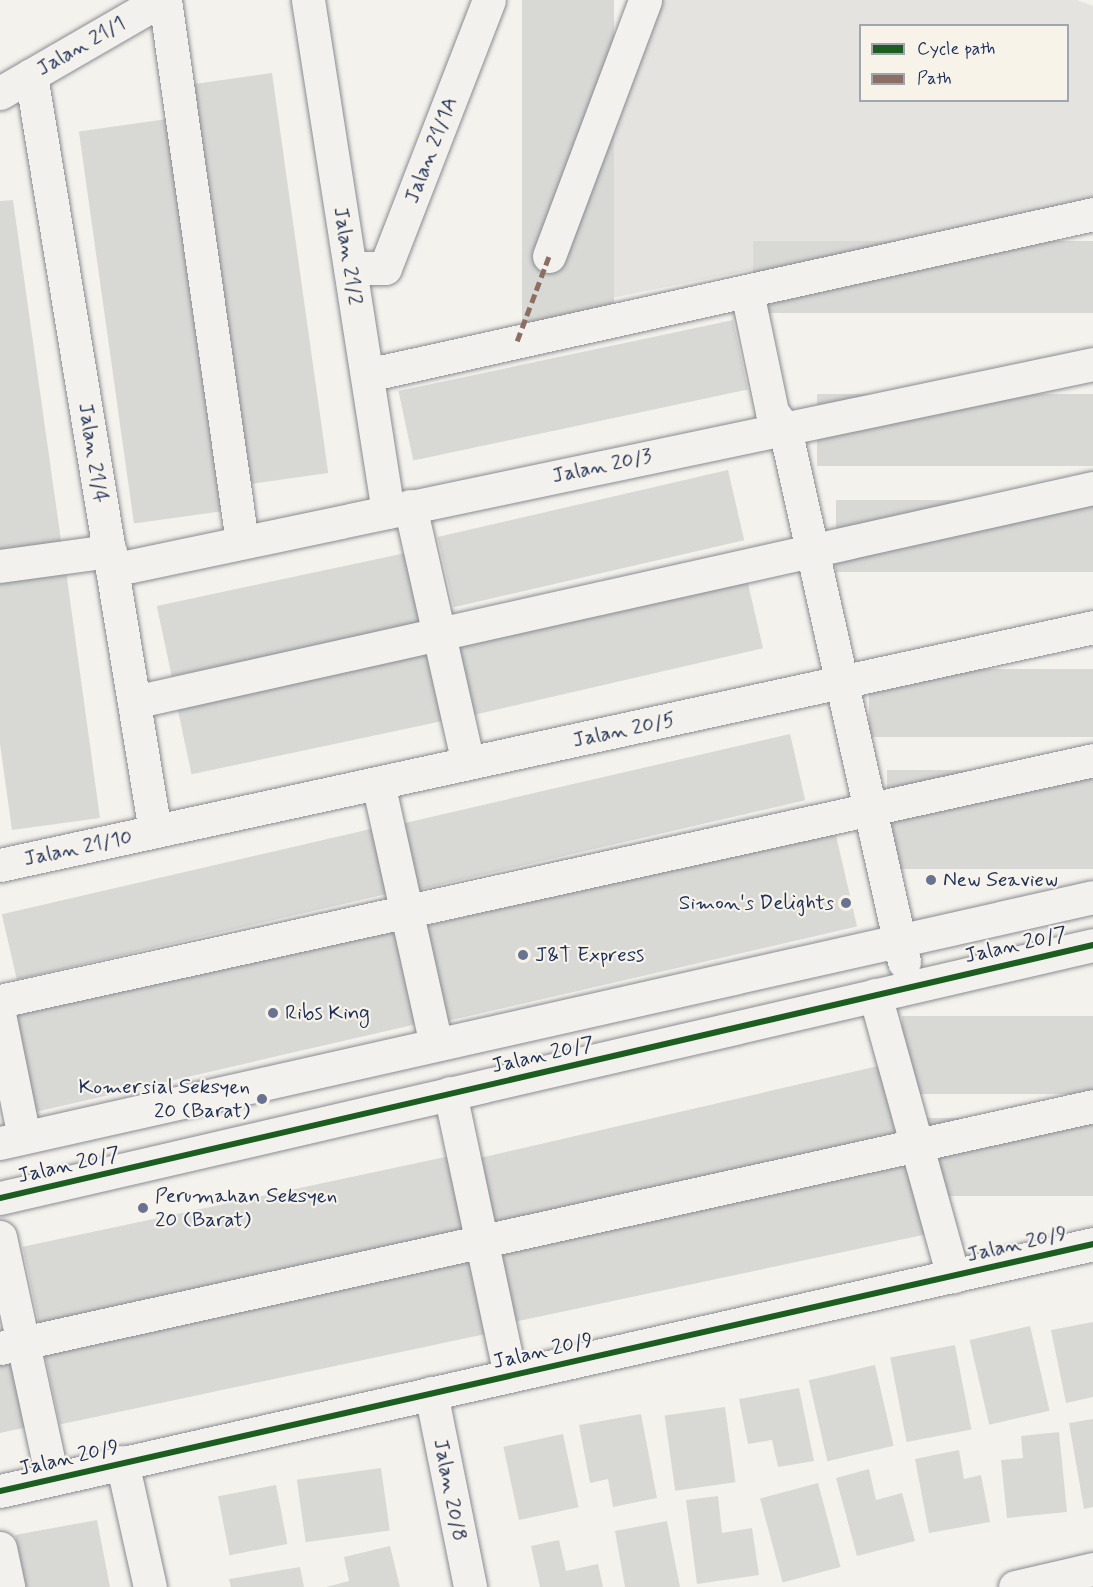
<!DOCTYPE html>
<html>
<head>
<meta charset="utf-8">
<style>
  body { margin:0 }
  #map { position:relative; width:1093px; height:1587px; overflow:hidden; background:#f4f2ec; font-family:Mynerve,sans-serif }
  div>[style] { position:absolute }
  .built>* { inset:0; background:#e4e3df }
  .building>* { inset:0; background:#d8d8d5; transform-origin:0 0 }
  .roads { filter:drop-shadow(0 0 2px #898c92) drop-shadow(0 0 2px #898c92) }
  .minor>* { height:33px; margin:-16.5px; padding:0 16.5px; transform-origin:16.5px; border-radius:16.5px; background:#f2f1ed }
  .quiet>* { height:4.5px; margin-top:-2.25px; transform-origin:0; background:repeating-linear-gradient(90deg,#8d6e63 0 9px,transparent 0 13.5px) }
  .cycleway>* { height:6px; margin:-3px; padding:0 3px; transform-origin:3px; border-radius:3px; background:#1b5e20 }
  .dots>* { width:16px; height:16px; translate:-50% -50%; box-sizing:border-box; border:3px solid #f7f3e8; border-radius:50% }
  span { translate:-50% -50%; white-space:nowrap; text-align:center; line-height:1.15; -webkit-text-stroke:4.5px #f7f3e8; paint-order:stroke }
  .street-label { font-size:21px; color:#1b2f5e }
  .poi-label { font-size:21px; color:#1b2f5e }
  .left { translate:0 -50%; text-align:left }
  .right { translate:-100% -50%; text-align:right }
  .legend { position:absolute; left:859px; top:24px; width:210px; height:78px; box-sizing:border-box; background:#f7f3e8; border:2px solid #9fa5b1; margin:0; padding:8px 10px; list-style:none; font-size:18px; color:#1b2f5e }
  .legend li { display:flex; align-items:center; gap:12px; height:30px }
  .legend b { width:30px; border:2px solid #9fa5b1 }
</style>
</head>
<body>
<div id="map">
  <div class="built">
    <i style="clip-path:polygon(evenodd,659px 0,1077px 0,1093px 6px,1093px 201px,547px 311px,659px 0,860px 26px,1068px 26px,1068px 100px,860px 100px,860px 26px)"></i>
  </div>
  <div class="building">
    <i style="left:522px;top:0;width:92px;height:322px"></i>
    <i style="left:272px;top:73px;width:404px;height:89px;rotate:82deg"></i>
    <i style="left:167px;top:119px;width:396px;height:89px;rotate:82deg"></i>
    <i style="clip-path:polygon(13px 200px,63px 555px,0 563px,0 201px)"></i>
    <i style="left:1093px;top:241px;width:72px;height:340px;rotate:90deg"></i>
    <i style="left:733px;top:320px;width:71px;height:342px;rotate:78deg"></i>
    <i style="left:1093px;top:394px;width:72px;height:276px;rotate:90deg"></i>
    <i style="left:728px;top:470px;width:72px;height:298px;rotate:77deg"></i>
    <i style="left:1093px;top:500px;width:72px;height:257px;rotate:90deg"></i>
    <i style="left:415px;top:551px;width:72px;height:264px;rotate:78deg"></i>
    <i style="clip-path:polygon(66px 571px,100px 818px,12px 830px,0 744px,0 580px)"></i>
    <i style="left:747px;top:579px;width:71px;height:297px;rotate:77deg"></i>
    <i style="left:435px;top:650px;width:71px;height:264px;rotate:78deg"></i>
    <i style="left:1093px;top:669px;width:68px;height:224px;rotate:90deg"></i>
    <i style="left:790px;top:734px;width:68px;height:404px;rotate:77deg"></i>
    <i style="left:1093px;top:770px;width:99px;height:206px;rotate:90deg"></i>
    <i style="left:375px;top:828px;width:67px;height:383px;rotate:77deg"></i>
    <i style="left:835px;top:831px;width:98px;height:424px;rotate:77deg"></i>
    <i style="left:397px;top:927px;width:99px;height:394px;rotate:77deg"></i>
    <i style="left:1093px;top:1016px;width:78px;height:191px;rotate:90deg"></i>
    <i style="left:887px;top:1064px;width:74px;height:427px;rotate:77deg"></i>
    <i style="left:1093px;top:1118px;width:78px;height:166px;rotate:90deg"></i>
    <i style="left:450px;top:1156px;width:79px;height:437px;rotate:78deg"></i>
    <i style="left:911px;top:1161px;width:75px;height:428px;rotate:78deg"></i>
    <i style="left:468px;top:1257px;width:79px;height:434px;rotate:78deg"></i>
    <i style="clip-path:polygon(1093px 1322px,1093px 1397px,1066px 1403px,1051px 1330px)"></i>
    <i style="left:1030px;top:1326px;width:87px;height:62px;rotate:77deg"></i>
    <i style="left:955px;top:1345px;width:86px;height:66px;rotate:79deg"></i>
    <i style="clip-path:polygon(20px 1353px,37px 1425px,0 1433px,0 1358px)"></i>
    <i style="left:875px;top:1365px;width:83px;height:68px;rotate:77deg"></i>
    <i style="clip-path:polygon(799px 1388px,814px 1461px,778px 1467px,772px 1440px,748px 1444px,739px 1399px)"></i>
    <i style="left:725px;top:1407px;width:76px;height:61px;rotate:82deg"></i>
    <i style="clip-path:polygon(641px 1414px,657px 1498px,613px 1507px,608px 1479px,590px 1483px,579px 1425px)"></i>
    <i style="clip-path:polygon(1093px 1419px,1093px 1507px,1084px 1509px,1069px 1423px)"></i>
    <i style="clip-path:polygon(1059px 1432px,1067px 1512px,1007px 1518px,1001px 1460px,1023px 1458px,1021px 1436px)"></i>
    <i style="left:563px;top:1434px;width:75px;height:61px;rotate:78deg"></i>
    <i style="clip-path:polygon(959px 1450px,964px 1479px,981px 1475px,990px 1522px,929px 1533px,915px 1459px)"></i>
    <i style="left:381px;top:1468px;width:63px;height:85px;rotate:82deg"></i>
    <i style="clip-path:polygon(869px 1469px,876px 1500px,902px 1493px,915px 1541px,857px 1556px,836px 1478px)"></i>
    <i style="left:818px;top:1483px;width:87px;height:60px;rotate:75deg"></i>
    <i style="left:276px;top:1485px;width:60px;height:59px;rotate:79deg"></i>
    <i style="clip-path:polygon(718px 1496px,722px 1533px,752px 1528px,759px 1575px,697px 1584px,686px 1500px)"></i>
    <i style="clip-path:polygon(97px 1520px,110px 1587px,26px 1587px,15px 1535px)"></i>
    <i style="clip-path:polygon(667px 1521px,680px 1587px,625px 1587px,615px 1531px)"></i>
    <i style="clip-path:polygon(559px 1540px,566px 1571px,598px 1564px,603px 1587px,540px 1587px,531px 1546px)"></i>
    <i style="clip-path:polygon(390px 1546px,400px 1587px,326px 1587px,349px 1581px,344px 1557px)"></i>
    <i style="clip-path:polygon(300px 1567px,304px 1587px,231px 1587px,229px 1579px)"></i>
  </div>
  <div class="roads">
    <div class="minor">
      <i style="left:165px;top:0;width:547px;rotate:81.91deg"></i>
      <i style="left:308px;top:0;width:518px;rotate:81.12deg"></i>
      <i style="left:31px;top:75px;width:766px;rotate:80.69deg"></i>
      <i style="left:0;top:93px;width:186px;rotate:-30deg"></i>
      <i style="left:549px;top:256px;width:273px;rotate:-69.4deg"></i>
      <i style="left:350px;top:268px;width:35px"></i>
      <i style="left:385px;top:268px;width:287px;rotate:-68.8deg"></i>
      <i style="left:747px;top:292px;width:123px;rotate:78.2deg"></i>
      <i style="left:772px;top:412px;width:21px;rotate:53deg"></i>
      <i style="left:785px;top:429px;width:546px;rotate:77.41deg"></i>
      <i style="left:367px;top:375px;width:744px;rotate:-12.5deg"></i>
      <i style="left:410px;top:506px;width:263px;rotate:77.3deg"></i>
      <i style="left:0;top:566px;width:111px;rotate:-7.8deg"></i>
      <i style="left:112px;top:570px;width:1002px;rotate:-11.86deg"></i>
      <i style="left:134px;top:702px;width:983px;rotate:-12.58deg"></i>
      <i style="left:378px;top:783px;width:267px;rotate:77.5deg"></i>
      <i style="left:0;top:865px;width:1119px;rotate:-12.28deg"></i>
      <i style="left:875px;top:995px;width:292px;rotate:74.5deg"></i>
      <i style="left:0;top:1001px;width:1119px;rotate:-12.43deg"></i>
      <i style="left:0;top:1019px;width:120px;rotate:78.5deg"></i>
      <i style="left:450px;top:1093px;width:288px;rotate:78deg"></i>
      <i style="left:0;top:1143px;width:1120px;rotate:-12.68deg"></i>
      <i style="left:0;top:1198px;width:1122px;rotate:-13.03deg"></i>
      <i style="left:0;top:1237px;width:247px;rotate:77.8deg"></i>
      <i style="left:0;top:1348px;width:1119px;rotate:-12.48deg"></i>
      <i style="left:431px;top:1393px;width:198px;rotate:78.6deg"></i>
      <i style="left:122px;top:1462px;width:128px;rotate:77.4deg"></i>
      <i style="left:0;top:1491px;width:1121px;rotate:-12.73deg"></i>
      <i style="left:0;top:1548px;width:40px;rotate:78deg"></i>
      <i style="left:1015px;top:1587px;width:80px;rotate:-13deg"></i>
    </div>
  </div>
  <div class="quiet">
    <i style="left:517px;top:341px;width:91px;rotate:-69.4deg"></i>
  </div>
  <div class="cycleway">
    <i style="left:0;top:1198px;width:1122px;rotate:-13.03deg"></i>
    <i style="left:0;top:1491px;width:1121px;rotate:-12.73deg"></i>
  </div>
  <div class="dots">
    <i style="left:931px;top:880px;background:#677390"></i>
    <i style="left:846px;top:903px;background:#677390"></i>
    <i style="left:523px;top:955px;background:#677390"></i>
    <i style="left:273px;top:1013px;background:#677390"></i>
    <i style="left:262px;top:1099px;background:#677390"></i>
    <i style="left:143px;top:1208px;background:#677390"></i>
  </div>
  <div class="street-label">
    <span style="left:81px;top:46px;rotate:-30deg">Jalan 21/1</span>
    <span style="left:431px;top:150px;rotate:-69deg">Jalan 21/1A</span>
    <span style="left:348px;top:256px;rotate:81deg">Jalan 21/2</span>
    <span style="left:93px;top:453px;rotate:81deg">Jalan 21/4</span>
    <span style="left:602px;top:466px;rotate:-12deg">Jalan 20/3</span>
    <span style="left:624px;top:730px;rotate:-12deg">Jalan 20/5</span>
    <span style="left:78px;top:848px;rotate:-12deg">Jalan 21/10</span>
    <span style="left:1016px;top:945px;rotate:-13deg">Jalan 20/7</span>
    <span style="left:543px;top:1055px;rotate:-13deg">Jalan 20/7</span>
    <span style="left:69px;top:1165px;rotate:-13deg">Jalan 20/7</span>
    <span style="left:1017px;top:1244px;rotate:-13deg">Jalan 20/9</span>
    <span style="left:543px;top:1351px;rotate:-13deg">Jalan 20/9</span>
    <span style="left:69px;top:1458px;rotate:-13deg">Jalan 20/9</span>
    <span style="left:450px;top:1490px;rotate:79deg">Jalan 20/8</span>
  </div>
  <div class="poi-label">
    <span class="left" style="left:943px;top:880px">New Seaview</span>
    <span class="right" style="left:834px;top:903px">Simon's Delights</span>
    <span class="left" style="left:535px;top:955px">J&amp;T Express</span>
    <span class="left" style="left:285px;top:1013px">Ribs King</span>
    <span class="right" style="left:250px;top:1099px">Komersial Seksyen<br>20 (Barat)</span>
    <span class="left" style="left:155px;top:1208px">Perumahan Seksyen<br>20 (Barat)</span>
  </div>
  <ul class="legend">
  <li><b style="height:8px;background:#1b5e20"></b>Cycle path</li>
  <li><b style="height:8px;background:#8d6e63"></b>Path</li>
  </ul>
</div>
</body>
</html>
